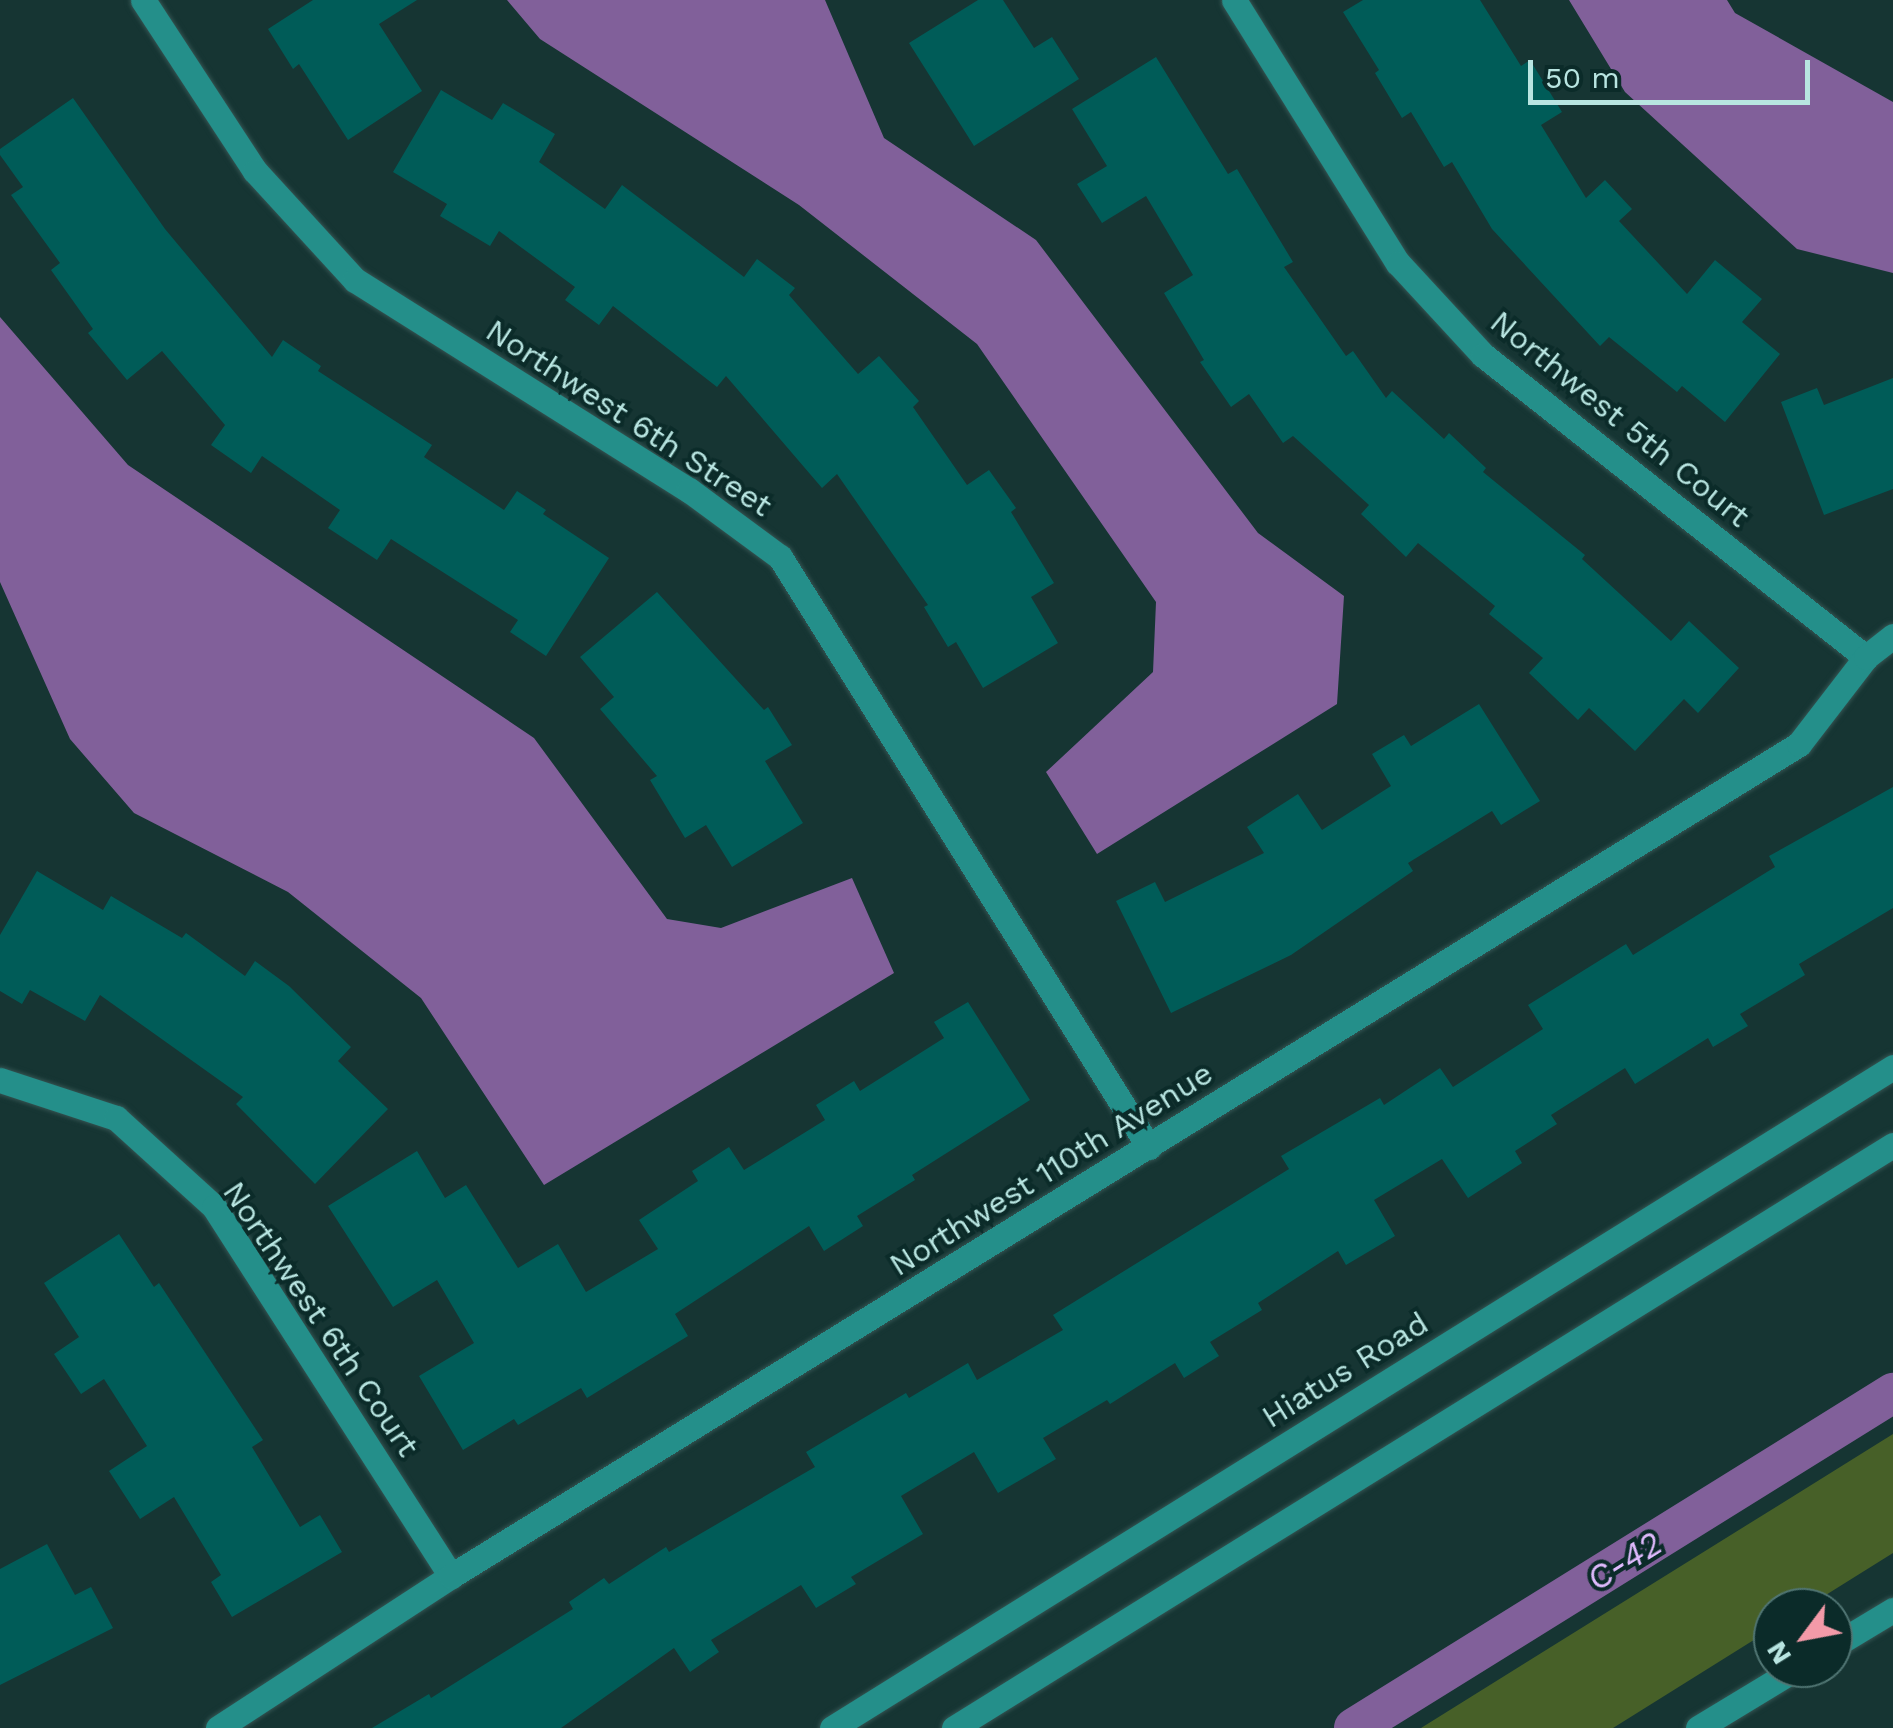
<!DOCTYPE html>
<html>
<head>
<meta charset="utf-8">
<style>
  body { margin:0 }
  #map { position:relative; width:1893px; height:1728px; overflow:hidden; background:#163533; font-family:"Work Sans",sans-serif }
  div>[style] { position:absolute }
  .green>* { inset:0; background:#476028 }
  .water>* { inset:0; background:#81609a }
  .canal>* { height:40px; margin:-20px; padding:0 20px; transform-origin:20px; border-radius:20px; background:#81609a }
  .building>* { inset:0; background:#005c58 }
  .roads { filter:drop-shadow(0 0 2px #345452) drop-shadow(0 0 2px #345452) }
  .minor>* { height:25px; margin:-12.5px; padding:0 12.5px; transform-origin:12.5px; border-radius:12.5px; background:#248f8a }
  .secondary>* { height:25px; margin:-12.5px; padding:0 12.5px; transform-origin:12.5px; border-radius:12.5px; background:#248f8a }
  span { translate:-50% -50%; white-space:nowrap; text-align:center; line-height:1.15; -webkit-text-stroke:8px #0b2b29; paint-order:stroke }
  .street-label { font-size:32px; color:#b8e5e1 }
  .water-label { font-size:35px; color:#dfbafd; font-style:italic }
  .north { position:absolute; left:1753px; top:1588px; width:100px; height:100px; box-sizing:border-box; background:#0b2b29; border:2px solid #507573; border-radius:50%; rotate:238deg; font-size:28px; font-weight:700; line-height:40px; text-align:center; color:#b8e5e1 }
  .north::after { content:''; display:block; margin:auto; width:35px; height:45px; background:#f39aa8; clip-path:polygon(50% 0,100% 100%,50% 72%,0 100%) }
  .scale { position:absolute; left:1528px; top:60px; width:282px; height:45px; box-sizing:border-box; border:5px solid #b8e5e1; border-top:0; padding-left:12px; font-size:30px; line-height:35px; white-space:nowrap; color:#b8e5e1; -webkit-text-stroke:8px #0b2b29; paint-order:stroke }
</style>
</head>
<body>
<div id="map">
  <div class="green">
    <i style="clip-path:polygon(1893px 1434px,1893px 1553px,1805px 1608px,1773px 1608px,1773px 1628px,1613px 1728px,1421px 1728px)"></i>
  </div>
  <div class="water">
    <i style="clip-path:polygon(507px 0,825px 0,884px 138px,1036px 240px,1258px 533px,1344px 596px,1337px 704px,1097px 854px,1046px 772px,1153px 672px,1156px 602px,977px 344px,799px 205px,540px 39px)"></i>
    <i style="clip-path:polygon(1569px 0,1727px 0,1735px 13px,1893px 102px,1893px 273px,1797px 249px,1625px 92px)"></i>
    <i style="clip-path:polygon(0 317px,128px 465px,534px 738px,667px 919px,721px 928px,852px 878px,894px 973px,544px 1185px,421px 998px,288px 892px,134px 813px,70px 739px,0 582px)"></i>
  </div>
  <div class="canal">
    <i style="left:1354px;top:1728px;width:635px;rotate:-31.86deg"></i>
  </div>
  <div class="building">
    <i style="clip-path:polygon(313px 0,417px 0,379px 24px,422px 91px,348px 140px,299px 64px,293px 69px,268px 29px)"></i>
    <i style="clip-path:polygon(978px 0,1003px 0,1034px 48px,1052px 37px,1079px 79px,974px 146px,909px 43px)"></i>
    <i style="clip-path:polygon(1363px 0,1480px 0,1521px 66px,1530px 60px,1562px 112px,1541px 125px,1586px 198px,1605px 180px,1632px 209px,1619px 221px,1687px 294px,1715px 260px,1762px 299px,1742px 322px,1780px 354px,1725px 422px,1682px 386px,1677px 392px,1609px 337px,1600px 346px,1492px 229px,1452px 162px,1444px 167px,1411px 112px,1402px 118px,1375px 73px,1379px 70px,1343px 12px)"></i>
    <i style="clip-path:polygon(1156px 57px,1228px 174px,1237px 169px,1293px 262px,1284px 267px,1346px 356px,1353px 351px,1386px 398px,1392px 391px,1444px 439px,1449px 433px,1486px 468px,1483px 472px,1585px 555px,1582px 559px,1671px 641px,1689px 621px,1739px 668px,1698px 713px,1684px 699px,1635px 751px,1589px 708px,1578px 720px,1529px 673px,1543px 658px,1489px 614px,1495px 606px,1418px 543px,1406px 557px,1361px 514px,1369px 505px,1293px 436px,1283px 443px,1249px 394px,1231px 407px,1200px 362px,1204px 360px,1164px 293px,1193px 275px,1146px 196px,1102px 223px,1077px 184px,1107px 166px,1072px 109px)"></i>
    <i style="clip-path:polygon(441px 90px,492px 120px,503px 103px,555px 134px,539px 162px,605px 209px,622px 185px,744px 277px,757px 259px,795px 288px,789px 295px,858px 374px,879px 356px,919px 401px,913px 407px,967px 485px,989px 470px,1016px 508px,1011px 512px,1054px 583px,1031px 597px,1058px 643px,983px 688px,956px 642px,948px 647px,924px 607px,928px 605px,837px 474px,822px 488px,726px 376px,717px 387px,613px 306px,599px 325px,565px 300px,575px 287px,499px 231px,490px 246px,440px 216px,447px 204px,393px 172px)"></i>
    <i style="clip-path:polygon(73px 98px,165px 229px,272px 357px,283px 340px,321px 366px,318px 371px,432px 445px,424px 457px,504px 510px,517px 491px,546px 510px,543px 514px,609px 558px,546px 656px,510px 632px,518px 620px,391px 539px,377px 560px,328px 528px,340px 510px,262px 456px,251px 473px,211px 445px,225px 425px,162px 351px,127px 380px,88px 333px,93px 329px,51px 270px,60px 263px,11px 195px,23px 187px,0 155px,0 149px)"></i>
    <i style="clip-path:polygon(1893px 378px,1893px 489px,1824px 515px,1781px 402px,1817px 388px,1824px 405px)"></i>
    <i style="clip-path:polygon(657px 592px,764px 710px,768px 707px,792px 745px,765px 761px,803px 823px,732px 867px,706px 825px,685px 838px,650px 780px,657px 776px,600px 709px,614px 697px,580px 657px)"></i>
    <i style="clip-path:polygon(1479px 704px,1540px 801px,1501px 825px,1492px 811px,1408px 863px,1413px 871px,1291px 955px,1171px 1013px,1116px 901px,1155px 882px,1165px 902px,1264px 853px,1247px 827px,1298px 794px,1322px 830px,1391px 786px,1372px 754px,1404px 735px,1411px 746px)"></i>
    <i style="clip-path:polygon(1893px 787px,1893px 908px,1799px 964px,1805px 975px,1740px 1014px,1748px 1026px,1713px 1047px,1708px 1038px,1635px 1084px,1625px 1068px,1551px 1115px,1557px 1124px,1515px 1151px,1522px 1163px,1468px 1198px,1442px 1159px,1374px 1200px,1395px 1236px,1346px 1265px,1338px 1251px,1258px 1303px,1262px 1310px,1210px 1342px,1219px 1356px,1184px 1378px,1175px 1363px,1110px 1404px,1107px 1400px,1043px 1438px,1056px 1459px,998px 1493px,974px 1452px,901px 1496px,923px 1534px,851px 1577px,856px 1584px,816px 1608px,801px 1585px,711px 1640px,719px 1652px,690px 1672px,674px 1648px,561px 1728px,372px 1728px,429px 1694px,431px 1698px,573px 1609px,569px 1602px,604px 1578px,609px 1584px,666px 1547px,669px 1552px,815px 1467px,806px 1452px,906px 1393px,909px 1398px,968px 1363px,977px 1380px,1063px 1330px,1053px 1315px,1289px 1169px,1281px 1156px,1380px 1098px,1384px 1105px,1440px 1068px,1453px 1087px,1543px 1029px,1528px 1005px,1626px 944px,1633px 955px,1775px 867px,1769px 856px)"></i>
    <i style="clip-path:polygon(37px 871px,103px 910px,111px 896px,182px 938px,186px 933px,245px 976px,255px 961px,289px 986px,351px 1047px,338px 1061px,388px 1109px,315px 1184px,236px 1104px,243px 1097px,100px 995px,85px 1021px,30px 990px,22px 1004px,0 991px,0 935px)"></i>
    <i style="clip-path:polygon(968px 1002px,1030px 1100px,912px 1175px,915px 1180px,857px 1216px,863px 1226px,824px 1251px,809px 1226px,675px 1314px,688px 1336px,587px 1398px,581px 1388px,518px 1425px,514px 1419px,463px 1450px,419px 1376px,474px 1343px,437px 1280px,393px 1307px,328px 1206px,417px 1151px,445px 1198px,466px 1185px,518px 1268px,558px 1244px,586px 1292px,658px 1249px,639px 1220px,698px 1181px,692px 1171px,729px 1147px,744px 1170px,825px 1120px,816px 1105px,854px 1081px,860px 1091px,944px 1038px,934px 1022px)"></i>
    <i style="clip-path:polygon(119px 1234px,154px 1287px,159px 1283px,263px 1440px,252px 1447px,300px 1527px,320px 1515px,342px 1552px,232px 1617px,211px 1582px,221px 1575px,174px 1497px,140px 1519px,109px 1471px,147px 1446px,104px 1379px,81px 1394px,54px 1354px,79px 1337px,44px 1283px)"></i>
    <i style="clip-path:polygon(47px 1544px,75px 1595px,91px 1587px,113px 1628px,0 1685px,0 1569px)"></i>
  </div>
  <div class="roads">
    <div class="minor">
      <i style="left:143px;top:0;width:204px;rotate:56.8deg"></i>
      <i style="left:255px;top:171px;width:148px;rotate:47.5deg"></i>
      <i style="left:355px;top:280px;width:395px;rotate:32.2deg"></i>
      <i style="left:689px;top:490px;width:113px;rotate:36.4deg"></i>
      <i style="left:780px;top:557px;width:696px;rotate:57.98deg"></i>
      <i style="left:1234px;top:0;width:310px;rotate:58.1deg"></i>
      <i style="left:1398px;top:263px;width:125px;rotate:47.3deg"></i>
      <i style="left:1483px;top:355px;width:488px;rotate:38.3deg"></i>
      <i style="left:0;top:1080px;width:122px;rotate:18.1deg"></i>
      <i style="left:116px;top:1118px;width:132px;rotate:42.2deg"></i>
      <i style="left:214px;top:1207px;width:439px;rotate:57.3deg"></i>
      <i style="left:1833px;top:1646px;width:70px;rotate:-31deg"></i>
      <i style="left:218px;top:1728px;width:278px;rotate:-33.1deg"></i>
      <i style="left:451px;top:1576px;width:1584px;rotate:-31.68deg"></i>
      <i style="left:1799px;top:744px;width:110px;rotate:-52.4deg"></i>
      <i style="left:1866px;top:657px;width:34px;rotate:-38deg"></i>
      <i style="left:1698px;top:1728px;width:116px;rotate:-31.2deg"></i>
    </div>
    <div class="secondary">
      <i style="left:832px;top:1728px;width:1250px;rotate:-31.92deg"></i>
      <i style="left:954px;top:1728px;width:1105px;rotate:-31.84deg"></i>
    </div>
  </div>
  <div class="street-label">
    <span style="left:629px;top:418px;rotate:33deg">Northwest 6th Street</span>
    <span style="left:1620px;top:419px;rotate:39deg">Northwest 5th Court</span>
    <span style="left:1051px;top:1169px;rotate:-32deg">Northwest 110th Avenue</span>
    <span style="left:321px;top:1319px;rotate:56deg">Northwest 6th Court</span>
    <span style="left:1345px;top:1370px;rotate:-32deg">Hiatus Road</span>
  </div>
  <div class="water-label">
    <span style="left:1624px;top:1561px;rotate:-32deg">C-42</span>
  </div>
  <div class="north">N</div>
  <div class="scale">50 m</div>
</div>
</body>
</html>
